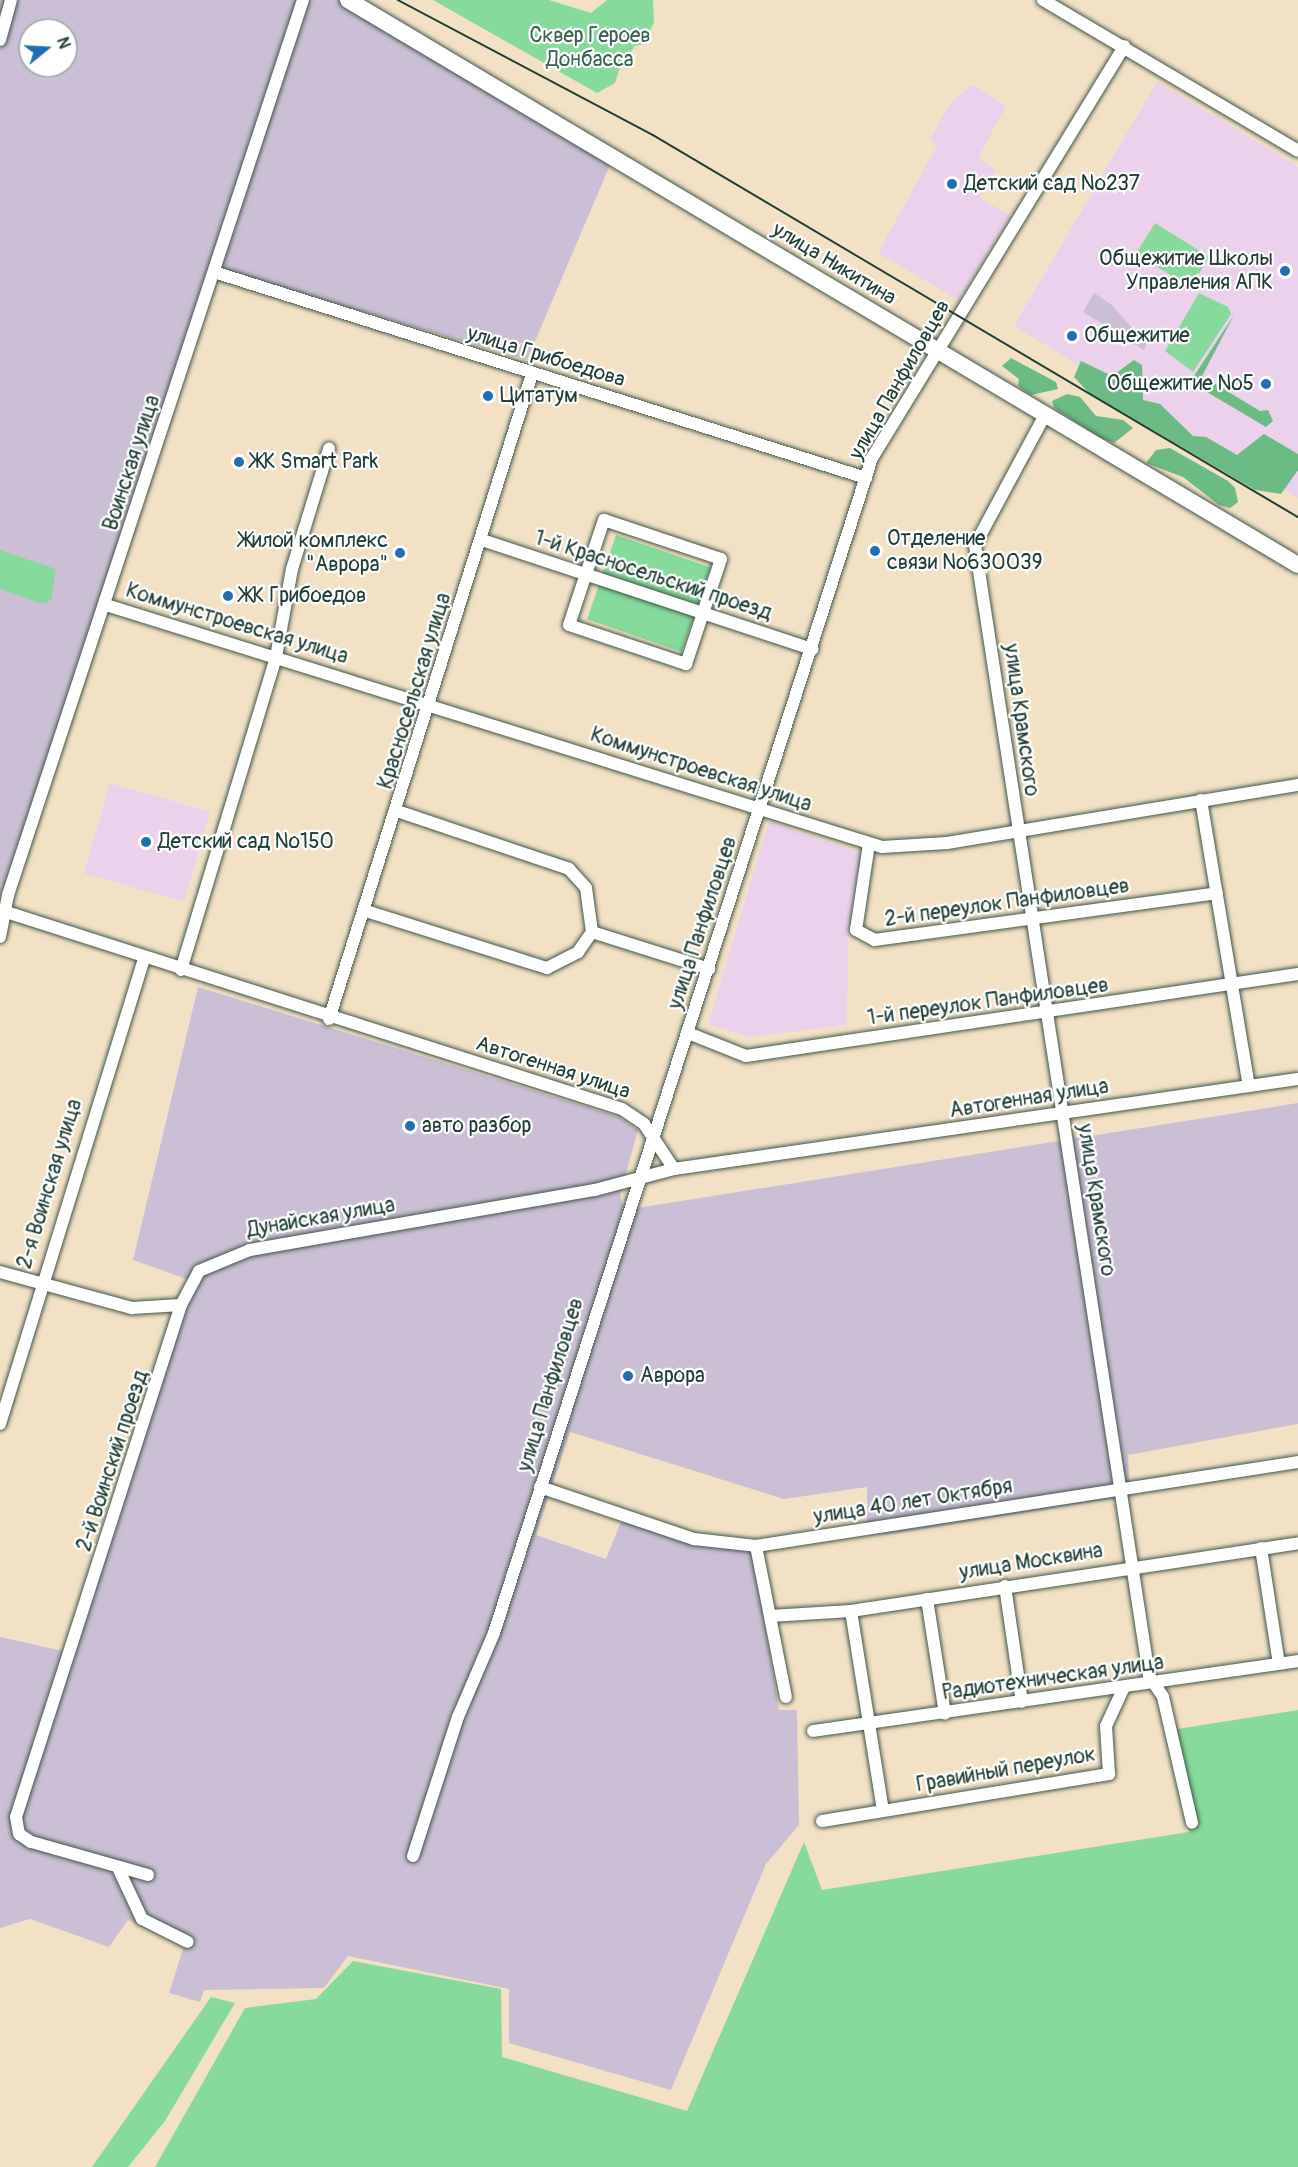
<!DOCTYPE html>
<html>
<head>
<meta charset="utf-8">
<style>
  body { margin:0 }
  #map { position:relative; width:1298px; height:2167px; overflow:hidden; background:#f3e1c6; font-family:Pangolin,sans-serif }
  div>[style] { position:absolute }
  .built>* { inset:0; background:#ebd1eb; transform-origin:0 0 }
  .industrial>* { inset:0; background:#cbbfd5 }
  .green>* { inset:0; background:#86da9c; transform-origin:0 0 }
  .forest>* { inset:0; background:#6cba84 }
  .roads { filter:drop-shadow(0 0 2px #3f564a) drop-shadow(0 0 2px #3f564a) }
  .minor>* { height:12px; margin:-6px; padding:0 6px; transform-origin:6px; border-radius:6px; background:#fff }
  .major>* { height:16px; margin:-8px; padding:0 8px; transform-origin:8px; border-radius:8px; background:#fff }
  .tram>* { height:1.5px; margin:-0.75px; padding:0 0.75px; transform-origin:0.75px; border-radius:0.75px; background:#1f3d34 }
  .dots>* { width:16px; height:16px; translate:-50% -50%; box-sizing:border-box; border:3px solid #fff; border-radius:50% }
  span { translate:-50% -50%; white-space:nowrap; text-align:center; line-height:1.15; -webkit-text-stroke:4.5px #fff; paint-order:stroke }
  .park-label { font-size:21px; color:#39644e }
  .poi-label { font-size:21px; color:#1f3d34 }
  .left { translate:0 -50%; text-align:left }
  .right { translate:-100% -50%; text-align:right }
  .street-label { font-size:21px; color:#1f3d34 }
  .north { position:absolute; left:18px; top:18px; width:60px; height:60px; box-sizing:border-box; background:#fff; border:2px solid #a5b1ae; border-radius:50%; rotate:72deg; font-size:16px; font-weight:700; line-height:24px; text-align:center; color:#1f3d34 }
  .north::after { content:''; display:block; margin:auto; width:21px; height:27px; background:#1f6fb2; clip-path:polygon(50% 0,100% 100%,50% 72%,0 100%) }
</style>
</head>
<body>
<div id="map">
  <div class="built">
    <i style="clip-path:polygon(1157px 82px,1298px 167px,1298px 498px,1014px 326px)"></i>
    <i style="clip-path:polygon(973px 85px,1006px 106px,978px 158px,996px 170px,980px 198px,1010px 216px,959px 300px,878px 253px,937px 146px,930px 139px,951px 102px)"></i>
    <i style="left:110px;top:783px;width:104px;height:94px;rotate:16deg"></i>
    <i style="clip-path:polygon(769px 822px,861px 853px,848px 935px,847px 1025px,749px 1037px,708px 1024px)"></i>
  </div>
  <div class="industrial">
    <i style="clip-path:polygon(evenodd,0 0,341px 0,610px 165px,527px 360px,212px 267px,0 898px,0 0,30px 30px,66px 30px,66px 66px,30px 66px,30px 30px)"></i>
    <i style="clip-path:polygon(1094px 293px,1112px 305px,1146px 344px,1144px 350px,1083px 312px)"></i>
    <i style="clip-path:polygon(198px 987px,619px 1117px,638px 1130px,620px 1195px,623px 1205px,637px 1208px,1298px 1103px,1298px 1424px,1128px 1455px,1130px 1496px,885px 1535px,867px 1530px,867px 1487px,784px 1499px,570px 1432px,536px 1535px,606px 1559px,622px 1519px,753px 1549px,779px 1710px,797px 1710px,799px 1825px,766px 1864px,671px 2090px,509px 2043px,509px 1989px,348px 1956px,324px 1988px,204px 1990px,200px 2002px,169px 1993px,184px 1946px,128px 1920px,109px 1947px,30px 1919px,0 1928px,0 1637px,63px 1651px,187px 1279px,133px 1260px)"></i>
  </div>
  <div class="green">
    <i style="clip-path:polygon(433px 0,549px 0,591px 13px,607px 0,653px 0,654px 22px,644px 44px,635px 46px,621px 65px,615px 83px,597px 93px)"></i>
    <i style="left:1155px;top:223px;width:64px;height:36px;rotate:32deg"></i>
    <i style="clip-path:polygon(1199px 293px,1228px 307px,1231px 314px,1193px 372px,1165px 351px)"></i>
    <i style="left:616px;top:535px;width:100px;height:89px;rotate:19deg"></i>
    <i style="clip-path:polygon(0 550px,56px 569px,51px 600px,43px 604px,0 589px)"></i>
    <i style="clip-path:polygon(1298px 1710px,1298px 2167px,155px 2167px,245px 2008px,316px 1999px,353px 1961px,501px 1989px,502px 2057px,687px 2111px,804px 1842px,822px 1890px,1189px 1832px,1171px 1730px)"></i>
    <i style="clip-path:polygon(211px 1997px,235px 2003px,165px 2121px,128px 2167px,92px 2167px)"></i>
  </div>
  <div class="forest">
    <i style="clip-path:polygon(1234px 315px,1202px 376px,1260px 411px,1268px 410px,1273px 421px,1266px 427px,1190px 382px)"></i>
    <i style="clip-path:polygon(1011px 358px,1056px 382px,1058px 389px,1031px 395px,1018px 386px,1019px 379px,1002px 366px)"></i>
    <i style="clip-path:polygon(1134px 360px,1142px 365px,1143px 400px,1160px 404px,1193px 436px,1206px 437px,1237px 455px,1264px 434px,1298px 454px,1298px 470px,1281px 494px,1255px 490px,1089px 393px,1074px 377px,1081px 361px,1112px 376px)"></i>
    <i style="clip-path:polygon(1067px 394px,1080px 397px,1096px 416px,1123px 420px,1133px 428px,1114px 443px,1101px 438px,1054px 408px,1052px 401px)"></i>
    <i style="clip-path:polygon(1170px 448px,1228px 481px,1235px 488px,1238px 502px,1230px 508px,1219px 505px,1183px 477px,1146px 463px,1156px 450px)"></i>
  </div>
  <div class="roads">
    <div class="minor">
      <i style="left:1043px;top:0;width:296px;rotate:30.6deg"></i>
      <i style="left:0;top:40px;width:41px;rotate:-74.6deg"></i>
      <i style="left:214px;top:272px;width:684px;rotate:17.53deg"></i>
      <i style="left:1045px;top:415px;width:148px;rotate:118.3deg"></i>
      <i style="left:975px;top:545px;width:1144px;rotate:81.25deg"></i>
      <i style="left:1149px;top:1676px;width:25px;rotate:56deg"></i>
      <i style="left:1163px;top:1697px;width:129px;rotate:77deg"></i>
      <i style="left:604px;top:520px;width:123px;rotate:18.4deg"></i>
      <i style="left:721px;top:559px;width:111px;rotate:108.4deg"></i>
      <i style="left:686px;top:664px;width:123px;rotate:-161.6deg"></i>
      <i style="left:569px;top:625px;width:111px;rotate:-71.6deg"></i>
      <i style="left:482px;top:540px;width:348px;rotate:18.3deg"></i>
      <i style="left:106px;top:605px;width:813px;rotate:17.32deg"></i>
      <i style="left:882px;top:847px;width:65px;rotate:-3.5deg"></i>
      <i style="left:947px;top:843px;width:356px;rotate:-9.4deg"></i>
      <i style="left:1201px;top:800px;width:290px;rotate:80.5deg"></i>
      <i style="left:397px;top:811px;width:182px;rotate:18.6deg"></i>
      <i style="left:569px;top:869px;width:25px;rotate:48deg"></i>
      <i style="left:586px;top:888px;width:44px;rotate:82.2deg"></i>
      <i style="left:592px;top:932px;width:123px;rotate:17.5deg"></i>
      <i style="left:869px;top:844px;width:87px;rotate:98.6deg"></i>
      <i style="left:856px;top:930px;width:21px;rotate:28deg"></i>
      <i style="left:875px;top:940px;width:345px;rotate:-7.8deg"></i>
      <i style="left:0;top:910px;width:653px;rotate:17.74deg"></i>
      <i style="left:622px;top:1109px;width:27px;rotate:34deg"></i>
      <i style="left:644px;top:1124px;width:54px;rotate:56.3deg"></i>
      <i style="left:674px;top:1169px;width:630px;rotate:-8.21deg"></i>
      <i style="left:366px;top:911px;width:190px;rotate:17.5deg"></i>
      <i style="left:547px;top:968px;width:35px;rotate:-27deg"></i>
      <i style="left:578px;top:952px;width:24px;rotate:-55deg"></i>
      <i style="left:0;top:937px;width:43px;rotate:-79.2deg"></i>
      <i style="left:8px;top:895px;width:942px;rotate:-71.76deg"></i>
      <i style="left:181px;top:970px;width:327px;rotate:-73.1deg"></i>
      <i style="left:276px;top:657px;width:89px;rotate:-79.7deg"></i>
      <i style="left:292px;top:569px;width:126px;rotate:-72.9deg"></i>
      <i style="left:329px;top:1019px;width:676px;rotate:-72.53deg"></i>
      <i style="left:688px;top:1033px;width:62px;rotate:21.6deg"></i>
      <i style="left:746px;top:1056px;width:558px;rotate:-8.45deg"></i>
      <i style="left:0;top:1272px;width:137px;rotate:15.3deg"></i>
      <i style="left:132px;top:1308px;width:49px;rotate:-3.5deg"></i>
      <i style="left:0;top:1424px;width:487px;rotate:-72.8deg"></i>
      <i style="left:540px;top:1487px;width:163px;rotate:18.7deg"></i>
      <i style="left:694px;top:1539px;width:62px;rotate:6.4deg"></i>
      <i style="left:756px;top:1546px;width:548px;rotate:-8.81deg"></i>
      <i style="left:756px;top:1546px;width:154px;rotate:78.8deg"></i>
      <i style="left:1261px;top:1548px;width:117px;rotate:81.2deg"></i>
      <i style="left:1005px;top:1586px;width:117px;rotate:81.7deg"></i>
      <i style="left:927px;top:1599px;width:116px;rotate:81.1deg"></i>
      <i style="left:851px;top:1611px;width:202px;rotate:80.9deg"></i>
      <i style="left:770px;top:1616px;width:81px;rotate:-3.5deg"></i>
      <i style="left:851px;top:1611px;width:452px;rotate:-8.6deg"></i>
      <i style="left:813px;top:1731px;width:490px;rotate:-8.2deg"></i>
      <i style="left:822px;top:1821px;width:291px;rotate:-9.3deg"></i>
      <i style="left:1109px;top:1774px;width:48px;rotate:-93.6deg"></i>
      <i style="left:1106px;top:1726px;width:43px;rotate:-65.2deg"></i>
      <i style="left:413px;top:1856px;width:146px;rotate:-72.1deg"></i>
      <i style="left:458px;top:1717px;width:91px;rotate:-66.8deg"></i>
      <i style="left:494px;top:1633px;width:1234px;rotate:-72.17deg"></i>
      <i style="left:872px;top:458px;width:483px;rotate:-58.5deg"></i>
      <i style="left:119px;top:1870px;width:54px;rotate:64.9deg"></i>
      <i style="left:142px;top:1919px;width:51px;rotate:26.6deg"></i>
      <i style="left:148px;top:1875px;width:122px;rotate:-164.2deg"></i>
      <i style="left:31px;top:1842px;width:14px;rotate:-146deg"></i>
      <i style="left:19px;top:1834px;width:17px;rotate:-100deg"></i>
      <i style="left:16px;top:1817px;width:538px;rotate:-72.14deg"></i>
      <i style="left:181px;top:1305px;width:38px;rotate:-62deg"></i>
      <i style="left:199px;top:1271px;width:55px;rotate:-22.4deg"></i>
      <i style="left:250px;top:1250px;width:350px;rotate:-9.9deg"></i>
      <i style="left:595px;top:1190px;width:82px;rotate:-14.9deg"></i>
    </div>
    <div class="major">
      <i style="left:348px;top:0;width:1105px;rotate:30.74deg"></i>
    </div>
  </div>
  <div class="tram">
    <i style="left:398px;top:0;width:289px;rotate:27.9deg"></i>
    <i style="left:653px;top:135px;width:750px;rotate:30.64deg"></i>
  </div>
  <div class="dots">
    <i style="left:952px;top:184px;background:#1f6fb2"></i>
    <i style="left:1285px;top:271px;background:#1f6fb2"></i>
    <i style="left:1072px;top:336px;background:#1f6fb2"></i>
    <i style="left:1266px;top:384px;background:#1f6fb2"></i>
    <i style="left:488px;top:396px;background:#1f6fb2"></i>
    <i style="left:239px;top:462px;background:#1f6fb2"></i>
    <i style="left:875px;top:551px;background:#1f6fb2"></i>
    <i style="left:400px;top:553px;background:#1f6fb2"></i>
    <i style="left:228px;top:596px;background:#1f6fb2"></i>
    <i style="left:146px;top:842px;background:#1f6fb2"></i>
    <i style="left:410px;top:1126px;background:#1f6fb2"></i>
    <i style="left:628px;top:1376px;background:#1f6fb2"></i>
  </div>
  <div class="park-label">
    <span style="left:590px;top:48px">Сквер Героев<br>Донбасса</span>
  </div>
  <div class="poi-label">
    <span class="left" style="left:964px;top:184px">Детский сад №237</span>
    <span class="right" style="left:1273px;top:271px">Общежитие Школы<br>Управления АПК</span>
    <span class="left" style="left:1084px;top:336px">Общежитие</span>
    <span class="right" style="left:1254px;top:384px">Общежитие №5</span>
    <span class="left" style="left:500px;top:396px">Цитатум</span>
    <span class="left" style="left:251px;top:462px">ЖК Smart Park</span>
    <span class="left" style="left:887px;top:551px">Отделение<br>связи №630039</span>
    <span class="right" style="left:388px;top:553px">Жилой комплекс<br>"Аврора"</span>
    <span class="left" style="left:240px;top:596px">ЖК Грибоедов</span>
    <span class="left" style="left:158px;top:842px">Детский сад №150</span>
    <span class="left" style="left:422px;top:1126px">авто разбор</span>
    <span class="left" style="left:640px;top:1376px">Аврора</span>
  </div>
  <div class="street-label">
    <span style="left:834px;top:264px;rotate:31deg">улица Никитина</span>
    <span style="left:546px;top:357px;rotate:17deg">улица Грибоедова</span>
    <span style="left:900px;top:380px;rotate:-60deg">улица Панфиловцев</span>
    <span style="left:132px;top:463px;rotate:-72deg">Воинская улица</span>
    <span style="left:653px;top:576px;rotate:18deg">1-й Красносельский проезд</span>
    <span style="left:237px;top:624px;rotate:17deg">Коммунстроевская улица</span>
    <span style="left:415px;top:691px;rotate:-73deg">Красносельская улица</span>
    <span style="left:1021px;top:720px;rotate:82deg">улица Крамского</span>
    <span style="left:701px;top:770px;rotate:18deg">Коммунстроевская улица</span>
    <span style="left:1007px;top:903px;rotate:-8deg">2-й переулок Панфиловцев</span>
    <span style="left:703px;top:923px;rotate:-72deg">улица Панфиловцев</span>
    <span style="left:988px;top:1002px;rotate:-8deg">1-й переулок Панфиловцев</span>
    <span style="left:553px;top:1068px;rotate:18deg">Автогенная улица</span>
    <span style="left:1029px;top:1099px;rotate:-9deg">Автогенная улица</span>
    <span style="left:50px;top:1184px;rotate:-73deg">2-я Воинская улица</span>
    <span style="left:1096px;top:1200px;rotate:81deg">улица Крамского</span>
    <span style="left:321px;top:1218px;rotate:-10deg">Дунайская улица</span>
    <span style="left:551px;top:1385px;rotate:-73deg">улица Панфиловцев</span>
    <span style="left:113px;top:1461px;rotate:-72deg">2-й Воинский проезд</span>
    <span style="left:913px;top:1502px;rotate:-9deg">улица 40 лет Октября</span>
    <span style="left:1031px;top:1562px;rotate:-9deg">улица Москвина</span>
    <span style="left:1053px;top:1678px;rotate:-8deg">Радиотехническая улица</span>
    <span style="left:1006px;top:1770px;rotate:-10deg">Гравийный переулок</span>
  </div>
  <div class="north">N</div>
</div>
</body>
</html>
